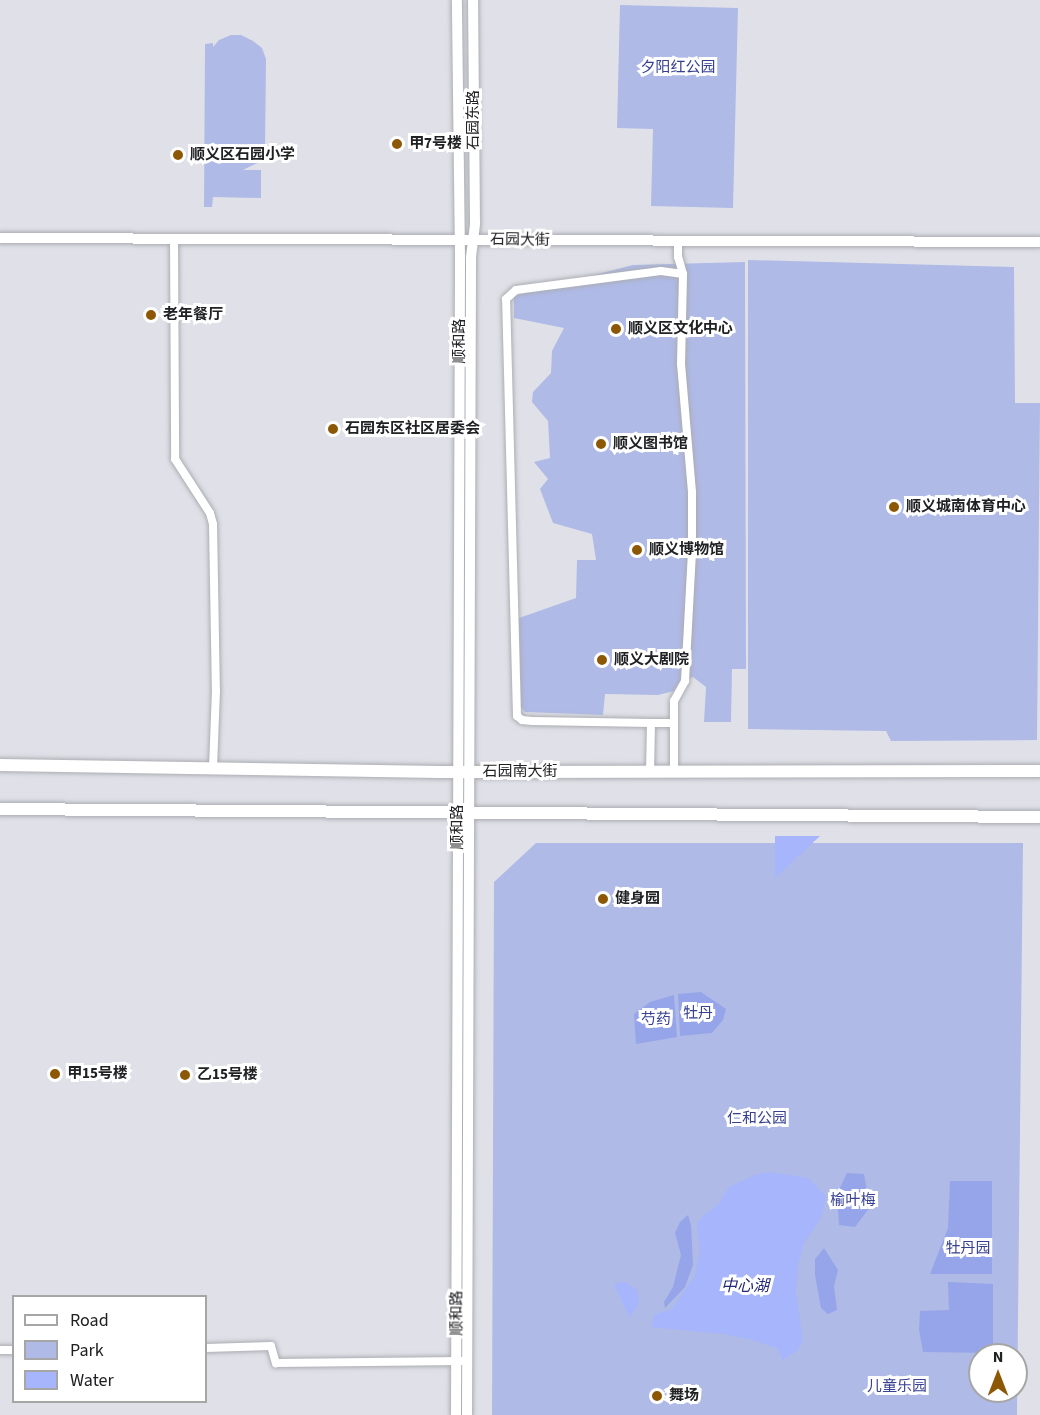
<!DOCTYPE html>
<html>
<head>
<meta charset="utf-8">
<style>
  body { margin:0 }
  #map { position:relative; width:1040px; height:1415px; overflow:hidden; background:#e0e1e8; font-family:"Source Sans 3","Noto Sans SC",sans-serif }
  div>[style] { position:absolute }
  .green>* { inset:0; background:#afbae7 }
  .forest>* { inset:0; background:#96a5ea }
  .water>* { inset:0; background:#a6b5fc }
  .roads { filter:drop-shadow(0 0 2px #abadb2) drop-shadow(0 0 2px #abadb2) }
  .street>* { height:8px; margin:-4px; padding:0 4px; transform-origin:4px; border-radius:4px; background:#fff }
  .secondary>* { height:10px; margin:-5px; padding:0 5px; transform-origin:5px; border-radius:5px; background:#fff }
  .primary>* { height:12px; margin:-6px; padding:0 6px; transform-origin:6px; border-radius:6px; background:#fff }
  .dots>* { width:16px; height:16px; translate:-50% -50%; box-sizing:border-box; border:3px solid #fff; border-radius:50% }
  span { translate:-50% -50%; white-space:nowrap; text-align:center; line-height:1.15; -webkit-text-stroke:6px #fff; paint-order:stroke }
  .park-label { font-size:15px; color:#374091 }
  .street-label { font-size:15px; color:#202123 }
  .poi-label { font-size:15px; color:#202123; font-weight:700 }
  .left { translate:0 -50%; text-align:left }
  .water-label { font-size:16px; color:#242877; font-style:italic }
  .legend { position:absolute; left:12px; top:1295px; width:195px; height:108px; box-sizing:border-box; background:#fff; border:2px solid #a6a6a7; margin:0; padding:8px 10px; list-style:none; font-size:18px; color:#202123 }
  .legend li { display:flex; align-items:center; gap:12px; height:30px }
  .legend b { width:30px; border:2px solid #a6a6a7 }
  .north { position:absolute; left:968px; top:1343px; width:60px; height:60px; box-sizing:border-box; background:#fff; border:2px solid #a6a6a7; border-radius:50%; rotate:0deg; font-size:16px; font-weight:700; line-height:24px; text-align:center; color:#202123 }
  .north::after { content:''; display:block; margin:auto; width:21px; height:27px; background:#8c5805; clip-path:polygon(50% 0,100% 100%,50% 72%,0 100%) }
</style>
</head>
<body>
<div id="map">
  <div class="green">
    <i style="clip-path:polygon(620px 5px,738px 8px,733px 208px,651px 206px,653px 129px,617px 128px)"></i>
    <i style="clip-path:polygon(231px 35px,241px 35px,253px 41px,262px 48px,266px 59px,265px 151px,257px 163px,243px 170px,261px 170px,261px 198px,213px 197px,212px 207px,204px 207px,205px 44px,213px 43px,213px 47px,219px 40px)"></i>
    <i style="clip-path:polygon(748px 260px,1014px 267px,1015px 403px,1040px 403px,1037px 740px,891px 741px,886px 731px,748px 729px)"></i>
    <i style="clip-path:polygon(745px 262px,746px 669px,732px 669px,731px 722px,704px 722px,706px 687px,693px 677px,680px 681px,674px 691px,658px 695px,605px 694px,603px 715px,525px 712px,521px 707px,519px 618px,576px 598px,577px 560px,596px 560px,592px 534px,553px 523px,540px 489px,548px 479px,534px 462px,550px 458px,548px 421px,532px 402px,533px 392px,551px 373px,552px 351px,564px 328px,514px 318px,514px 296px,633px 265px)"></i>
    <i style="clip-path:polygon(evenodd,536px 843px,1023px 843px,1017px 1415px,492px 1415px,494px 882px,536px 843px,980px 1355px,1016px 1355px,1016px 1391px,980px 1391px,980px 1355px)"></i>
  </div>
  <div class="forest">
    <i style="clip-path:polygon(701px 992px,726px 1009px,723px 1020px,712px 1033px,680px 1036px,678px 994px)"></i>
    <i style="clip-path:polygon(674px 995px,677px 1037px,636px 1044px,634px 1014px,650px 1002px)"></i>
    <i style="clip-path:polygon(847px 1173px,864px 1174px,870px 1207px,855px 1227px,839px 1225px,837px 1194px)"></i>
    <i style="clip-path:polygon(950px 1181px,992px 1181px,992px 1274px,930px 1274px,948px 1228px)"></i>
    <i style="clip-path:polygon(688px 1215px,691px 1225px,693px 1265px,685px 1287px,665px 1308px,664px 1302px,673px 1287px,681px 1255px,675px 1233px,680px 1222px)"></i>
    <i style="clip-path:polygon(824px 1248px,838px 1270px,834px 1286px,837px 1310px,828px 1314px,821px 1308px,815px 1275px,815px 1259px)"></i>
    <i style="clip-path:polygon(948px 1282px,993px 1284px,993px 1353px,923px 1352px,919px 1330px,920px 1311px,949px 1310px)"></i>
  </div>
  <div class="water">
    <i style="clip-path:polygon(775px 836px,820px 836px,775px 878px)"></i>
    <i style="clip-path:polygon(769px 1172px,809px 1178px,826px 1196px,821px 1218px,804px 1243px,798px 1265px,796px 1291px,803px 1342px,797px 1351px,783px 1360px,777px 1348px,752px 1340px,724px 1334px,651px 1327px,654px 1315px,672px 1309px,695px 1276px,700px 1251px,697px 1224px,701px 1218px,719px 1203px,729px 1187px,755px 1175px)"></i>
    <i style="clip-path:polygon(625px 1282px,636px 1289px,639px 1299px,637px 1308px,629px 1317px,614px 1284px)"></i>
  </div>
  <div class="roads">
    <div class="street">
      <i style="left:174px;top:238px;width:221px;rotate:89.7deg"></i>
      <i style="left:175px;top:459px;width:64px;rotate:57.1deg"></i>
      <i style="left:210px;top:513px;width:11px;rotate:75deg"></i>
      <i style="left:213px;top:524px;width:166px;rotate:89deg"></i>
      <i style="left:216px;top:690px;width:77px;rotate:92.2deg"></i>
      <i style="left:651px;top:723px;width:23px"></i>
      <i style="left:650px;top:772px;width:49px;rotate:-88.8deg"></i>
      <i style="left:651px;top:723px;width:119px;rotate:-179deg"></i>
      <i style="left:532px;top:721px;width:10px;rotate:-174deg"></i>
      <i style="left:522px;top:720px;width:6px;rotate:-141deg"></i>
      <i style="left:517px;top:716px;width:417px;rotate:-91.5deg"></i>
      <i style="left:506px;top:299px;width:13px;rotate:-42deg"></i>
      <i style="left:516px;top:290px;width:146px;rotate:-7.5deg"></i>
      <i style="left:661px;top:271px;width:22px;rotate:8deg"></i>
      <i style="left:674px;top:772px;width:71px;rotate:-90deg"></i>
      <i style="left:674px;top:701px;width:23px;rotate:-61deg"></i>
      <i style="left:685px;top:681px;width:131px;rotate:-86.9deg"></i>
      <i style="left:692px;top:550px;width:58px;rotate:-90deg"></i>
      <i style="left:692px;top:492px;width:128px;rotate:-94.9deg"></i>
      <i style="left:681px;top:364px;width:90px;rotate:-88.7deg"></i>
      <i style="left:683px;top:274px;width:18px;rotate:-106deg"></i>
      <i style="left:678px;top:257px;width:17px;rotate:-90deg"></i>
      <i style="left:206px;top:1348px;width:65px;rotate:-1.8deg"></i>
      <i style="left:271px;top:1346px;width:18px;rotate:74deg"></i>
      <i style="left:276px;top:1363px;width:186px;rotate:-0.6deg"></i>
      <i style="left:0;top:1350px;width:14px"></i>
    </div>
    <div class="secondary">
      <i style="left:0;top:238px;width:1040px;rotate:0.22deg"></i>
      <i style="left:456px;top:1415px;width:1158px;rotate:-89.8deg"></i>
      <i style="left:460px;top:257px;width:257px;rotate:-90.7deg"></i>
      <i style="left:467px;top:1415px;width:1158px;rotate:-89.8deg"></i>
      <i style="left:471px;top:257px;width:34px;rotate:-83deg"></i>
      <i style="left:475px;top:223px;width:223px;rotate:-90.5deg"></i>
    </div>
    <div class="primary">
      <i style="left:0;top:765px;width:440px;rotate:0.9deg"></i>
      <i style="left:440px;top:772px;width:600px;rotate:-0.1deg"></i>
      <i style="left:0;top:809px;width:1040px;rotate:0.44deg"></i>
    </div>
  </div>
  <div class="dots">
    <i style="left:397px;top:144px;background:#8c5805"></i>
    <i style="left:178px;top:155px;background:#8c5805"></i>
    <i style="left:151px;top:315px;background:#8c5805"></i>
    <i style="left:616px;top:329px;background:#8c5805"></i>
    <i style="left:333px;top:429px;background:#8c5805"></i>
    <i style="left:601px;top:444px;background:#8c5805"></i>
    <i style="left:894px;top:507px;background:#8c5805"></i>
    <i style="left:637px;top:550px;background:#8c5805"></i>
    <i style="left:602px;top:660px;background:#8c5805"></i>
    <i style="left:603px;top:899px;background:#8c5805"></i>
    <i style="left:55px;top:1074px;background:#8c5805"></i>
    <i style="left:185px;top:1075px;background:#8c5805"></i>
    <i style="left:657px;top:1396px;background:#8c5805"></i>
  </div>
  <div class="park-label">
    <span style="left:678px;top:68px">夕阳红公园</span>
    <span style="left:698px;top:1014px">牡丹</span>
    <span style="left:656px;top:1020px">芍药</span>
    <span style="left:757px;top:1119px">仁和公园</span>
    <span style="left:853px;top:1201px">榆叶梅</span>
    <span style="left:968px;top:1249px">牡丹园</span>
    <span style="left:897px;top:1387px">儿童乐园</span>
  </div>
  <div class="street-label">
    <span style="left:474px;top:120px;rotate:-90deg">石园东路</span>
    <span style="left:520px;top:240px;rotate:1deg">石园大街</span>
    <span style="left:460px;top:341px;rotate:-90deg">顺和路</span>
    <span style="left:520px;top:772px">石园南大街</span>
    <span style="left:458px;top:827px;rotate:-90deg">顺和路</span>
    <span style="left:457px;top:1313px;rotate:-90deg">顺和路</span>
  </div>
  <div class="poi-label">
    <span class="left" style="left:409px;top:144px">甲7号楼</span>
    <span class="left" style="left:190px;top:155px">顺义区石园小学</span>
    <span class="left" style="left:163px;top:315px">老年餐厅</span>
    <span class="left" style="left:628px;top:329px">顺义区文化中心</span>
    <span class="left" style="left:345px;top:429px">石园东区社区居委会</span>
    <span class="left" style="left:613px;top:444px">顺义图书馆</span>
    <span class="left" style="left:906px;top:507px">顺义城南体育中心</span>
    <span class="left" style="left:649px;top:550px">顺义博物馆</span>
    <span class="left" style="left:614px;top:660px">顺义大剧院</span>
    <span class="left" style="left:615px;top:899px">健身园</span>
    <span class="left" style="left:67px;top:1074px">甲15号楼</span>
    <span class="left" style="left:197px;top:1075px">乙15号楼</span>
    <span class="left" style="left:669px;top:1396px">舞场</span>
  </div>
  <div class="water-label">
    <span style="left:745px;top:1286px">中心湖</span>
  </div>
  <ul class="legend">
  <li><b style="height:8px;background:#fff"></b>Road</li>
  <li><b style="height:16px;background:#afbae7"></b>Park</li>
  <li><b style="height:16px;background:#a6b5fc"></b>Water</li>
  </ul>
  <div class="north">N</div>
</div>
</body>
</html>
